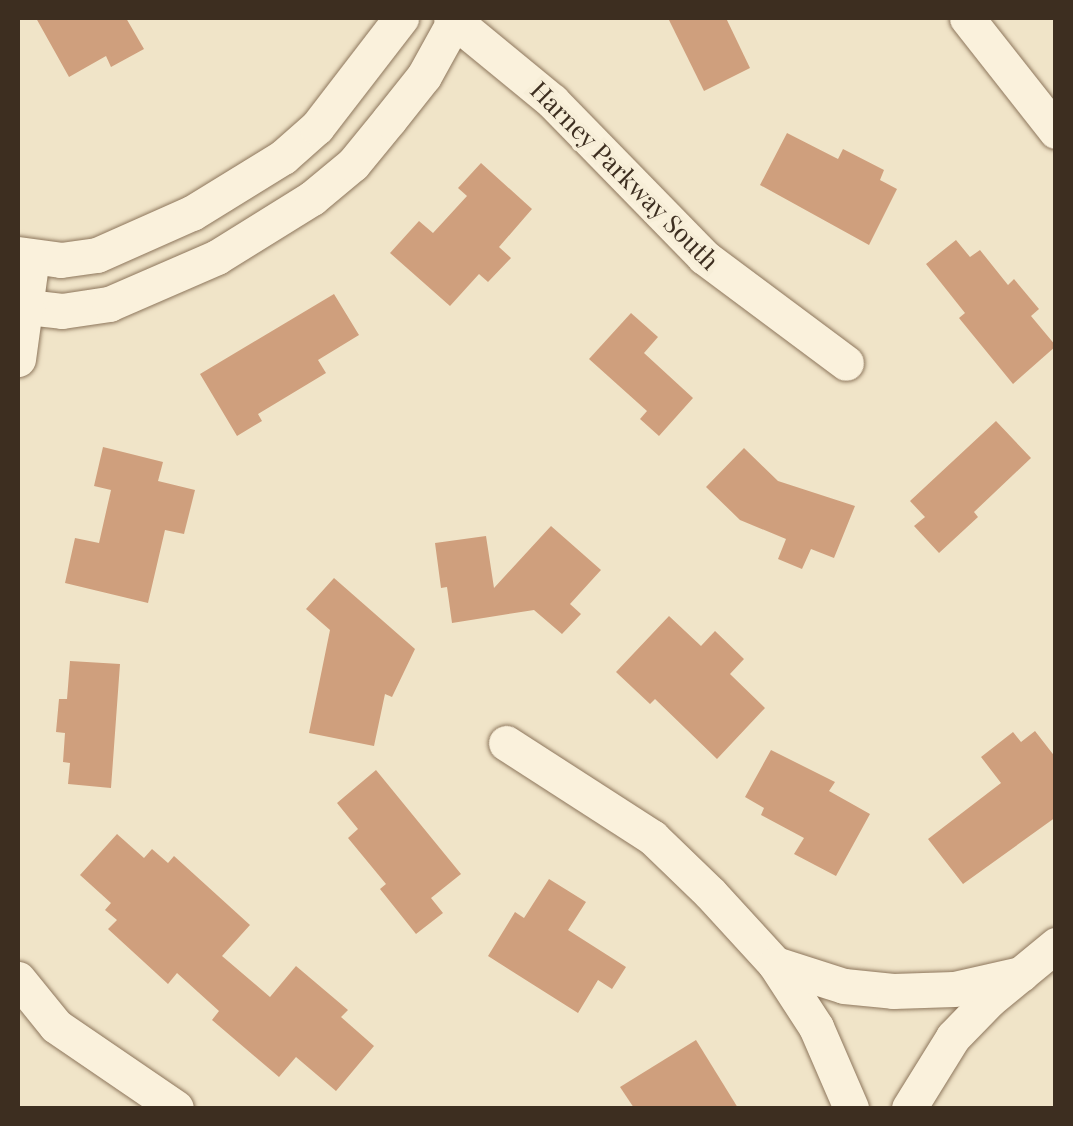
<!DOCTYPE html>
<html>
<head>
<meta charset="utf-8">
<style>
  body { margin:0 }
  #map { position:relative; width:1073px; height:1126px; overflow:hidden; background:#f0e4c8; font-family:"Playfair Display",serif }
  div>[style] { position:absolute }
  .building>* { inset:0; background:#cf9f7d }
  .roads { filter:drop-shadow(0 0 2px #8d765c) drop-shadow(0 0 2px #8d765c) }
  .minor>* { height:35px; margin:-17.5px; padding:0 17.5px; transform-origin:17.5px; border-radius:17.5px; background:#faf1dc }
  span { translate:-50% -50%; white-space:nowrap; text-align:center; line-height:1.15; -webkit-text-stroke:8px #f7eed8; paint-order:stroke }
  .street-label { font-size:25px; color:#3d2e20 }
  .frame { position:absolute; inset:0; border:20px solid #3d2e20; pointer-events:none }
</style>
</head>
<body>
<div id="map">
  <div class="building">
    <i style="clip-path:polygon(36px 18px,126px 18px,144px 49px,111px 67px,106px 56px,69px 77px)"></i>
    <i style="clip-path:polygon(668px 18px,726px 18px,750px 68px,704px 91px)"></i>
    <i style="clip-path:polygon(787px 133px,838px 159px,843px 149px,884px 170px,880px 180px,897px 189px,869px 245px,760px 185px)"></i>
    <i style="clip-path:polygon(481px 163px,532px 209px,499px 247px,511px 258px,488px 282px,479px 274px,450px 306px,390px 253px,419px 221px,433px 233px,467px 196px,458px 188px)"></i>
    <i style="clip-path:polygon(956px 240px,970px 257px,980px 250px,1008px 285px,1014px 279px,1039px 309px,1031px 316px,1056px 346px,1013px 384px,959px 318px,965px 313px,926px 264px)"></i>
    <i style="clip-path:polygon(334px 294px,359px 335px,318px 360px,326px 373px,258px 414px,262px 421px,237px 436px,200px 374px)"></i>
    <i style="clip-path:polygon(631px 313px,658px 337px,644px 353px,693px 398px,659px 436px,640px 419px,647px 411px,589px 359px)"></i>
    <i style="clip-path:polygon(996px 421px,1031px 458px,974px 512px,978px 517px,939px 553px,914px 526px,925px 517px,910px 501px)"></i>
    <i style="clip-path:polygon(103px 447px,163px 462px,158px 481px,195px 490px,184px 534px,165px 530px,148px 603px,65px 583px,75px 538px,99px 543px,111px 490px,94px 486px)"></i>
    <i style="clip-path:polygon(744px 448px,778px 481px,855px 506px,834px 558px,811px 549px,802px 569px,778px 559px,786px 539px,740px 520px,706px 487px)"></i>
    <i style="clip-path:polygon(551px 526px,601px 570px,570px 604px,581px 614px,562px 634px,534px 610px,452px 623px,447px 587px,441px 588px,435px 543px,486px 536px,494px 588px)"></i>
    <i style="clip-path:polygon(334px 578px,415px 649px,392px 697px,385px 694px,374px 746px,309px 733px,330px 630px,306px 609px)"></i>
    <i style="clip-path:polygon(669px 616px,701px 646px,715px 631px,744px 659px,730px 674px,765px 708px,717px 759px,655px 699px,650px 704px,616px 672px)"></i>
    <i style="clip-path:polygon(70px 661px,120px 664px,111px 788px,68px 784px,70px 763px,63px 762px,65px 733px,56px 732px,59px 699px,67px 699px)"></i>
    <i style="clip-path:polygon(1035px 731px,1056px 758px,1056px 817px,963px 884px,928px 839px,1001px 783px,981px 757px,1013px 732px,1021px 742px)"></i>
    <i style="clip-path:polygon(771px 750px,835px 782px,829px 791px,870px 814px,836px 876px,794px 854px,804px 838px,761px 815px,764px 808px,745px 797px)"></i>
    <i style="clip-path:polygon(376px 770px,461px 874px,431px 898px,443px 913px,416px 934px,380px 889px,386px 884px,348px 838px,358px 829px,337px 803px)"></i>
    <i style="clip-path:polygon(117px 834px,144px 858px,152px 849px,168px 863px,174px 856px,250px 925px,222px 956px,270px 997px,296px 966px,348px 1010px,341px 1017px,374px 1046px,336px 1091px,296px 1057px,279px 1077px,212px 1020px,219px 1011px,177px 973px,168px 984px,108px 929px,117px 920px,105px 910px,111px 903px,80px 875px)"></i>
    <i style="clip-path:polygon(549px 879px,586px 902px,568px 930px,626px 967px,612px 989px,598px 980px,578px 1013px,488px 956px,515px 912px,524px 918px)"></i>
    <i style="clip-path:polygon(696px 1040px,738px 1108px,634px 1108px,620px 1087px)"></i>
  </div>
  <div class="roads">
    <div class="minor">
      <i style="left:451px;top:18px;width:131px;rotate:39.4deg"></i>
      <i style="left:552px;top:101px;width:218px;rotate:45.7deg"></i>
      <i style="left:704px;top:257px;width:177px;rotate:36.7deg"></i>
      <i style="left:967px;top:18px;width:144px;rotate:51.8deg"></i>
      <i style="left:18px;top:254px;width:43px;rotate:7.9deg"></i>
      <i style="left:61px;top:260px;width:36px;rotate:-8deg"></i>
      <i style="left:97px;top:255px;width:104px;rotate:-23.9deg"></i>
      <i style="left:192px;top:213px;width:107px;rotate:-31.6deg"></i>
      <i style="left:283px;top:157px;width:45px;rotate:-41.4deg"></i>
      <i style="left:317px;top:127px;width:138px;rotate:-52.4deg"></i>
      <i style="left:18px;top:306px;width:44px;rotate:6.5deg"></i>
      <i style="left:62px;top:311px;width:48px;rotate:-8.5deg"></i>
      <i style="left:109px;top:304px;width:118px;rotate:-23.5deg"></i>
      <i style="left:217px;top:257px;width:112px;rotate:-31.8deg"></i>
      <i style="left:312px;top:198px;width:53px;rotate:-39.7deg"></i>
      <i style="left:353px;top:164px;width:57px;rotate:-50.7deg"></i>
      <i style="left:389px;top:120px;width:56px;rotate:-51.5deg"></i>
      <i style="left:424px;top:76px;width:66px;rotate:-61.1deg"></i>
      <i style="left:18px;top:359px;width:103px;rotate:-82.2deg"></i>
      <i style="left:506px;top:743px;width:174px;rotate:32.8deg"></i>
      <i style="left:652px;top:837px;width:81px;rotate:44deg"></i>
      <i style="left:710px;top:893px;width:96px;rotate:47.5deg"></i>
      <i style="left:775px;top:964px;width:75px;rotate:56.9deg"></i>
      <i style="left:816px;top:1027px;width:88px;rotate:66.6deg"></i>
      <i style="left:775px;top:964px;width:72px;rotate:17.7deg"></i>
      <i style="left:844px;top:986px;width:49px;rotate:5.8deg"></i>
      <i style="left:893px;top:991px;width:61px;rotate:-1.9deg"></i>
      <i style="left:954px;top:989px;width:69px;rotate:-12.6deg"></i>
      <i style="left:18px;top:979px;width:60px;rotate:51deg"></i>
      <i style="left:56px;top:1026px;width:145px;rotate:34.3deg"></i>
      <i style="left:909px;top:1108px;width:84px;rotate:-58.2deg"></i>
      <i style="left:953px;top:1037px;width:52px;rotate:-45.8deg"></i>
      <i style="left:989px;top:1000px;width:87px;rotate:-39.4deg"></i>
    </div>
  </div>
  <div class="street-label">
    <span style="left:625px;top:175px;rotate:45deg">Harney Parkway South</span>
  </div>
  <div class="frame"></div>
</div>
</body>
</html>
